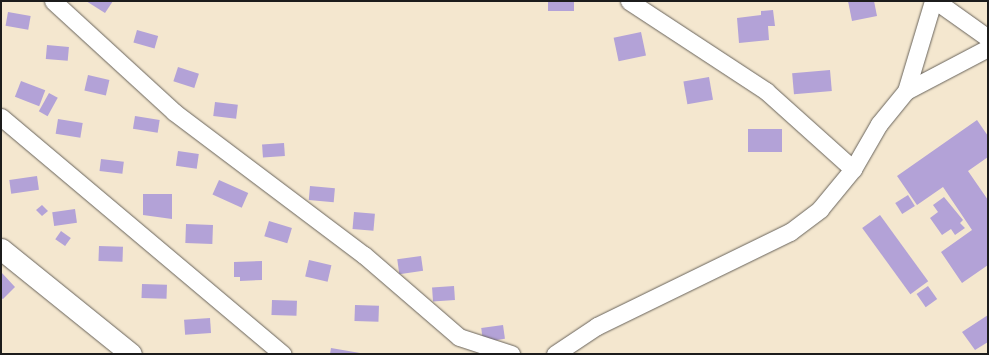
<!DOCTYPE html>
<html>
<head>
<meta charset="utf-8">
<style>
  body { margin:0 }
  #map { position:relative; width:989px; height:355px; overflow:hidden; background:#f4e7cf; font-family:Delius,sans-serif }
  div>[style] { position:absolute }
  .building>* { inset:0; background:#b3a2d7; transform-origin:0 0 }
  .roads { filter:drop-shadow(0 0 1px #68635b) drop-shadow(0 0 1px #68635b) }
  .minor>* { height:17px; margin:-8.5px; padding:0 8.5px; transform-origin:8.5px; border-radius:8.5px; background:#fff }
  .tertiary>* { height:21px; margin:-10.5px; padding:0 10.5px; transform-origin:10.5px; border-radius:10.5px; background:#fff }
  span { translate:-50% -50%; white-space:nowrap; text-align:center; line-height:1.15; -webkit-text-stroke:3px #fff; paint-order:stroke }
  .frame { position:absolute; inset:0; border:2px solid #1c1c1c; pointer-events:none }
</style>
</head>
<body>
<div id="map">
  <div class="building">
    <i style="clip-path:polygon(86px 1px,113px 1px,105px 13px)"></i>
    <i style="left:548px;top:1px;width:26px;height:10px"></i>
    <i style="clip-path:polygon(848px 1px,874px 1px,877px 16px,852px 21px)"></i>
    <i style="clip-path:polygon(773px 10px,775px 26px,768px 26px,769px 40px,739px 43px,737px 18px,761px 15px,761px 11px)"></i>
    <i style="left:8px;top:12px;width:23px;height:14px;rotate:10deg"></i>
    <i style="left:137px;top:30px;width:22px;height:13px;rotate:16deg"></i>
    <i style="left:641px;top:32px;width:24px;height:28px;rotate:78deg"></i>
    <i style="left:47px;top:45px;width:22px;height:14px;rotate:5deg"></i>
    <i style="left:178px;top:67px;width:22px;height:15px;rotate:18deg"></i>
    <i style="left:830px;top:70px;width:21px;height:38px;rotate:85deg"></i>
    <i style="left:88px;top:75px;width:22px;height:16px;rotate:13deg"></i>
    <i style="left:709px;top:77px;width:23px;height:26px;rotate:80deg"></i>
    <i style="left:21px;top:81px;width:26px;height:17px;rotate:21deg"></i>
    <i style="left:49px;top:93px;width:10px;height:21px;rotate:29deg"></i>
    <i style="left:215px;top:102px;width:23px;height:14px;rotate:7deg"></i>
    <i style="left:135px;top:116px;width:25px;height:13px;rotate:9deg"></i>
    <i style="left:58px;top:119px;width:25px;height:15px;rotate:9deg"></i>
    <i style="clip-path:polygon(977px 120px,988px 136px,988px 157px,968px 171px,988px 200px,988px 265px,962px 283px,941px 252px,972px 230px,943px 187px,917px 205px,897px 176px)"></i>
    <i style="left:748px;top:129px;width:34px;height:23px"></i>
    <i style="left:284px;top:143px;width:13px;height:22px;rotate:86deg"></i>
    <i style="left:178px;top:151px;width:21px;height:15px;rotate:8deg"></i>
    <i style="left:101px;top:159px;width:23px;height:12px;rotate:7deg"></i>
    <i style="left:37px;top:176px;width:14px;height:28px;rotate:82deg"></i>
    <i style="left:219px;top:180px;width:32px;height:16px;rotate:24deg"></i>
    <i style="left:310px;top:186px;width:25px;height:14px;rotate:5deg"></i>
    <i style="clip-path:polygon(143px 194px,172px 194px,172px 219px,143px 215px)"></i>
    <i style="left:908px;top:195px;width:13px;height:15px;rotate:58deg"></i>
    <i style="clip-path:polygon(944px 197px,963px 220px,960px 223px,965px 228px,955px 235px,951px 229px,942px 235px,930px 218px,938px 212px,933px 205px)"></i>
    <i style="clip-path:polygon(42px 205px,48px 211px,42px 216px,36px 210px)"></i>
    <i style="left:75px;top:209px;width:14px;height:23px;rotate:82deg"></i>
    <i style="left:354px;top:212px;width:21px;height:17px;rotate:5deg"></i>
    <i style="left:880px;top:215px;width:82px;height:22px;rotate:54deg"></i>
    <i style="left:269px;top:221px;width:24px;height:16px;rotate:17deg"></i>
    <i style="left:186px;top:224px;width:27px;height:19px;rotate:2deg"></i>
    <i style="left:61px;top:231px;width:12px;height:10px;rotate:35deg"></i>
    <i style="left:99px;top:246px;width:24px;height:15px;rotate:2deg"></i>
    <i style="left:421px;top:256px;width:15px;height:24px;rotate:82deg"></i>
    <i style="left:309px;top:260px;width:23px;height:17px;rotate:13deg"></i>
    <i style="clip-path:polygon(262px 261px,262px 280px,240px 281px,240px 277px,234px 277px,234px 262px)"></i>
    <i style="clip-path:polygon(1px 272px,15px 287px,3px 299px,1px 298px)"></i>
    <i style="left:142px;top:284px;width:25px;height:14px;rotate:2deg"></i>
    <i style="left:454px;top:286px;width:14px;height:22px;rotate:86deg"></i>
    <i style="left:928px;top:286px;width:16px;height:14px;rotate:55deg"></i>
    <i style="left:272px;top:300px;width:25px;height:15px;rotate:2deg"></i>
    <i style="left:355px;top:305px;width:24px;height:16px;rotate:2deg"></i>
    <i style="clip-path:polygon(988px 315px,988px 342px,975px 350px,962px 332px)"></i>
    <i style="left:210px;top:318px;width:15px;height:26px;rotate:86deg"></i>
    <i style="left:503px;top:325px;width:14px;height:22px;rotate:82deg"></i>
    <i style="clip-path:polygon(331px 348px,360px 353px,360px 354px,330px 354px)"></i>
  </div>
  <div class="roads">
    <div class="minor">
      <i style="left:53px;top:1px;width:164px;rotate:42.5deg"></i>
      <i style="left:174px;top:112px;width:238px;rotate:37deg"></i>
      <i style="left:364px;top:255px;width:125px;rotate:40.8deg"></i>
      <i style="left:459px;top:337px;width:55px;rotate:18.1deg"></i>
      <i style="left:629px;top:1px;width:164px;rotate:33.3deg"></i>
      <i style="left:766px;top:91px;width:117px;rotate:41.9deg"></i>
      <i style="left:936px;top:1px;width:64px;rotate:35.4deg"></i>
      <i style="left:906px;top:91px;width:94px;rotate:-73.3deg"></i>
      <i style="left:1px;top:117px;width:368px;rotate:40.1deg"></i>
      <i style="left:555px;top:354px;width:50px;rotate:-33.7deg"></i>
      <i style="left:597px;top:326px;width:215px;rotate:-26deg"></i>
      <i style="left:790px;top:232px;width:38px;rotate:-37deg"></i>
      <i style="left:820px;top:209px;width:52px;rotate:-50.5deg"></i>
      <i style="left:853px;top:169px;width:52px;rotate:-60deg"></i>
      <i style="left:879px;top:124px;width:43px;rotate:-50.7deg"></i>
      <i style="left:906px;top:91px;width:93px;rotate:-27.7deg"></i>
    </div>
    <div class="tertiary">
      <i style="left:1px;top:249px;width:167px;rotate:38.9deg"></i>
    </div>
  </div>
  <div class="frame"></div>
</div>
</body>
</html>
